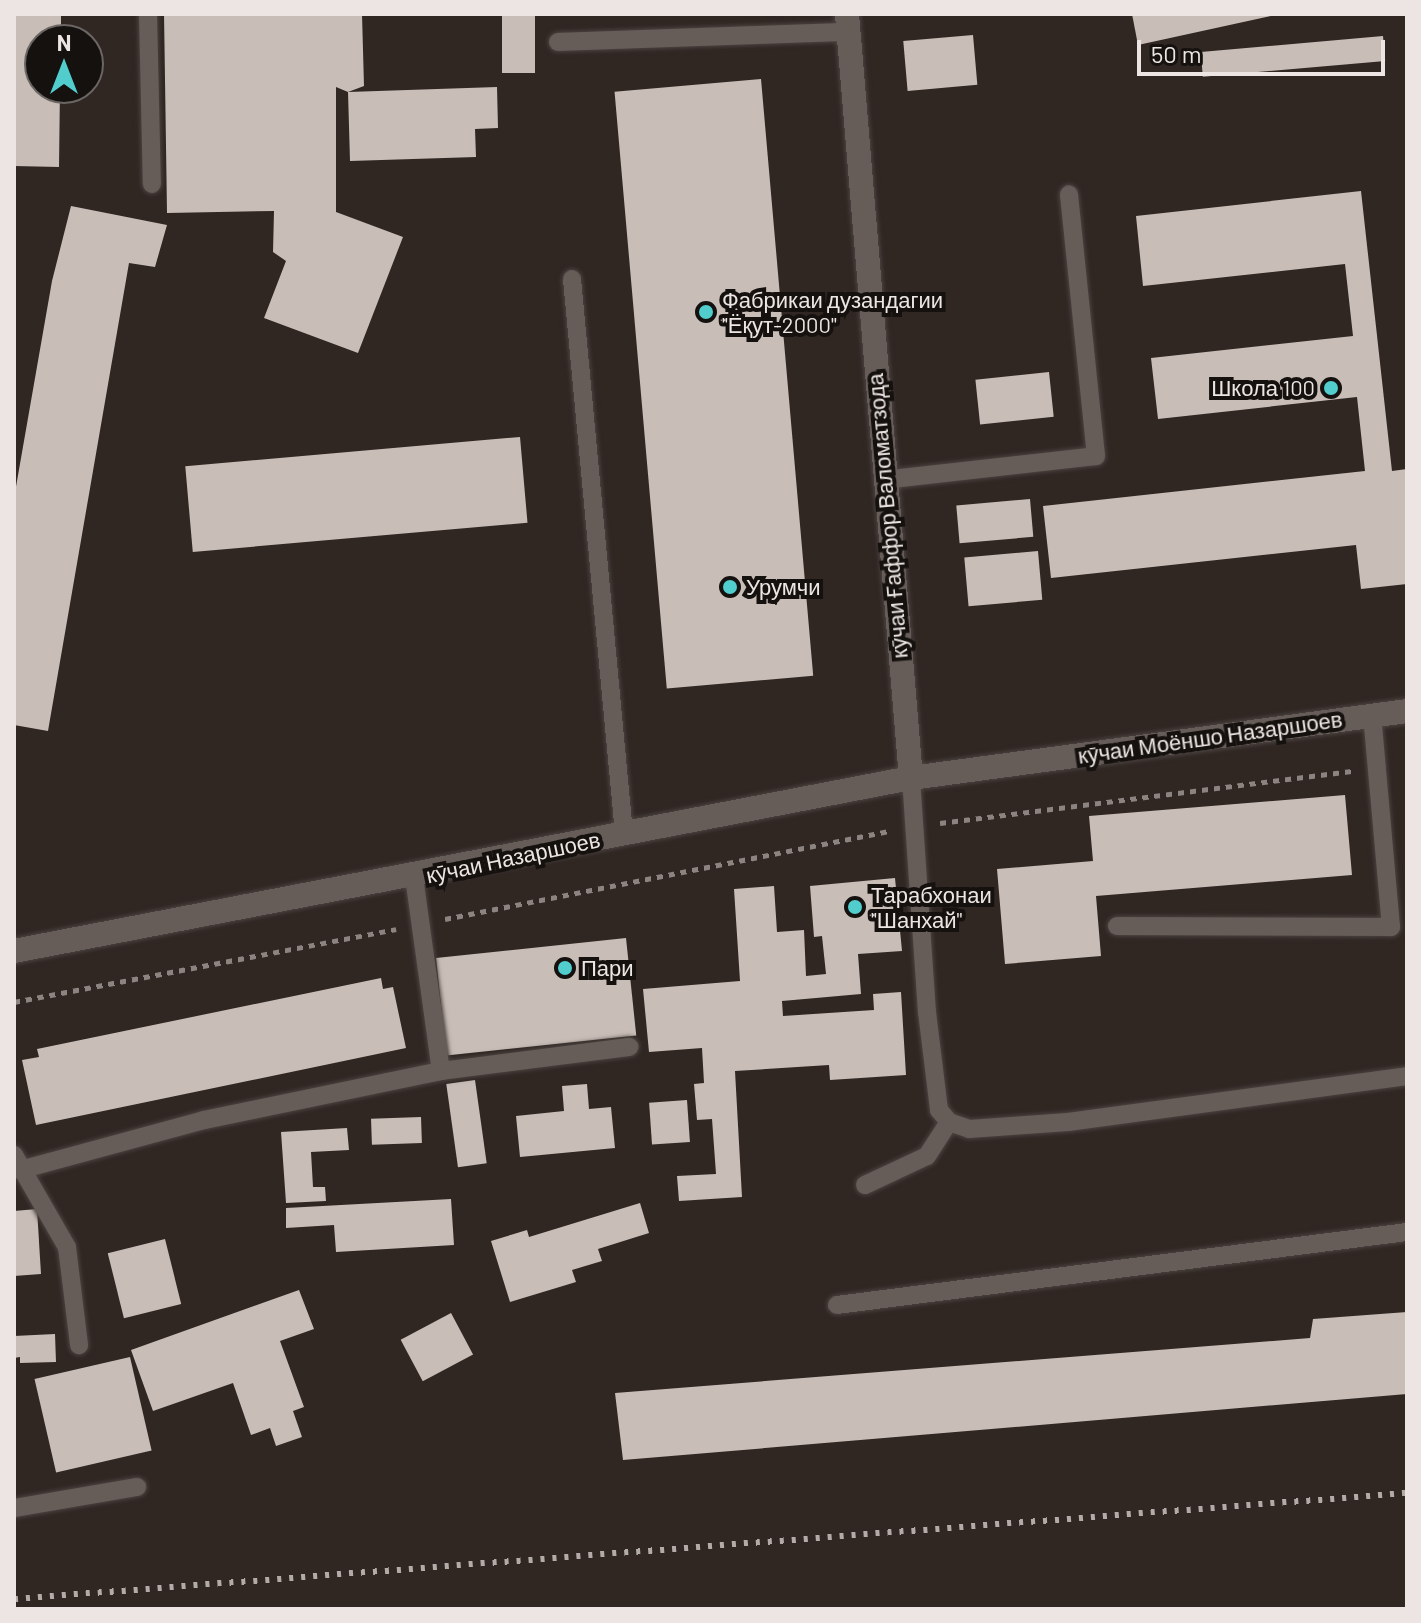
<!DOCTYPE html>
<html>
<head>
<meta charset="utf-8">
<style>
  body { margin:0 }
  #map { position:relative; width:1421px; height:1623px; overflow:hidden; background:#302723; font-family:Barlow,sans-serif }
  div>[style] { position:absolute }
  .building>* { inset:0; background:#c9bdb7; transform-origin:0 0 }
  .path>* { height:5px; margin-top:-2.5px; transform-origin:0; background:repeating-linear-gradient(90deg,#8c8481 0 6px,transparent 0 12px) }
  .roads { filter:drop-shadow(0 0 2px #4b4340) drop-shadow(0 0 2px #4b4340) }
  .service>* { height:18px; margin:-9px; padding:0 9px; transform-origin:9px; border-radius:9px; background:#675d58 }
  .minor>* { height:24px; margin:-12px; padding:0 12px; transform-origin:12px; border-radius:12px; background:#675d58 }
  .rail>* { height:6px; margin-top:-3px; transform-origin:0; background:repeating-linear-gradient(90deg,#b2aba8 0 4px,transparent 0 12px) }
  .dots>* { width:22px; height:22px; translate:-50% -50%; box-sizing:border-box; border:4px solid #15110f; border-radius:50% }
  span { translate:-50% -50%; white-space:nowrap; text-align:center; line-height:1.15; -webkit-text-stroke:8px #15110f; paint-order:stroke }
  .poi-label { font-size:22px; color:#ece5e3 }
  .left { translate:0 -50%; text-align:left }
  .right { translate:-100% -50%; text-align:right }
  .street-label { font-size:22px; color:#ece5e3 }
  .frame { position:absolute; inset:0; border:16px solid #ece5e3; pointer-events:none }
  .north { position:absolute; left:24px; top:24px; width:80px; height:80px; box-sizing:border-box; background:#15110f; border:2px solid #6b6664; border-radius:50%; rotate:0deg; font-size:22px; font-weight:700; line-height:32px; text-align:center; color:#ece5e3 }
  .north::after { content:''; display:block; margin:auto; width:28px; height:36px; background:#52cdcd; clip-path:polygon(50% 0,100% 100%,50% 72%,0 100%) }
  .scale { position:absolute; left:1137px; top:40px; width:248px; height:36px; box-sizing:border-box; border:4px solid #ece5e3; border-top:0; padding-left:10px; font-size:24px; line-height:28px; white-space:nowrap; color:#ece5e3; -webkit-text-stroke:6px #15110f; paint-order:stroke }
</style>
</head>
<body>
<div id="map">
  <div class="building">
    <i style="clip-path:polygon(14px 14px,61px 14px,61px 40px,40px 40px,40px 88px,60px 88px,59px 167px,14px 166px)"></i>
    <i style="clip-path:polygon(164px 14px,362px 14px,364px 86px,348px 92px,336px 87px,336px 212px,403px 237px,358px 353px,264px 318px,286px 261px,273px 252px,274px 211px,167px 213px)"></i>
    <i style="left:502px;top:14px;width:33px;height:59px"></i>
    <i style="clip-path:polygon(1132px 14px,1275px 14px,1275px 15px,1138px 45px)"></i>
    <i style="left:973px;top:35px;width:50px;height:70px;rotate:85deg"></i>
    <i style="left:1383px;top:36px;width:25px;height:183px;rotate:85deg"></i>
    <i style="left:761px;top:79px;width:599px;height:147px;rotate:85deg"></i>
    <i style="clip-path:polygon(497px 87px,498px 128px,475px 129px,476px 157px,350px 161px,348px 92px)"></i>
    <i style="clip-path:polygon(1361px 191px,1392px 471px,1407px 469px,1407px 584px,1361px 589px,1356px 545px,1051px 578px,1043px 506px,1365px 471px,1357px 397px,1158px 419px,1151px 358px,1353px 336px,1345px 264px,1143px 286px,1136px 216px)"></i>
    <i style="clip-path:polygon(71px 206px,167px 225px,155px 267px,129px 263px,48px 731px,14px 725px,14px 498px,52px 281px)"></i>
    <i style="left:1049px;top:372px;width:45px;height:74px;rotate:84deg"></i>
    <i style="left:520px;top:437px;width:86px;height:336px;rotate:85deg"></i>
    <i style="left:1030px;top:499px;width:38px;height:74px;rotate:85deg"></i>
    <i style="left:1038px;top:551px;width:49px;height:74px;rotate:85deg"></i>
    <i style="clip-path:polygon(1345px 795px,1352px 875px,1096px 896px,1101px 956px,1005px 964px,997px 869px,1093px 861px,1089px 816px)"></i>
    <i style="clip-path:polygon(895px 878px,902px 951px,858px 954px,861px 994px,782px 1001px,783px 1016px,874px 1010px,873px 994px,901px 992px,906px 1075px,830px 1080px,829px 1065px,735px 1071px,742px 1197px,679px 1201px,677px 1176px,716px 1174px,712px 1119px,697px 1120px,694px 1084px,704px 1083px,702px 1048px,649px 1052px,643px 989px,740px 981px,734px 889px,774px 886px,777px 932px,804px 930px,806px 976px,826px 974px,822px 936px,814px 937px,810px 886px)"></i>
    <i style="left:626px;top:938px;width:98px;height:191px;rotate:84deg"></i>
    <i style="clip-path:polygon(381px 978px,383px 989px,393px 987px,406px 1048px,36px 1125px,22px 1060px,39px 1057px,37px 1049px)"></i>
    <i style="left:475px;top:1080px;width:84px;height:29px;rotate:82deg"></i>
    <i style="clip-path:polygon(587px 1084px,589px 1109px,611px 1107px,615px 1148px,520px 1157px,516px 1116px,564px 1111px,562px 1086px)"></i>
    <i style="left:687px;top:1100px;width:42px;height:38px;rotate:86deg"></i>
    <i style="left:421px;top:1117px;width:26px;height:50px;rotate:88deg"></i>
    <i style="clip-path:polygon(347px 1128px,349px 1150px,311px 1152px,313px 1187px,325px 1187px,326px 1201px,286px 1203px,281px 1132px)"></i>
    <i style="clip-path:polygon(451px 1199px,454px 1245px,336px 1252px,334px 1225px,286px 1228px,286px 1208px)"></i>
    <i style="clip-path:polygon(640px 1203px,649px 1233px,598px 1249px,602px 1261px,572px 1270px,576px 1282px,510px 1302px,491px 1241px,527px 1230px,529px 1237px)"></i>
    <i style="clip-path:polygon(37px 1209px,41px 1274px,14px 1276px,14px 1211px)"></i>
    <i style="left:165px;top:1239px;width:67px;height:59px;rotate:76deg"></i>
    <i style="clip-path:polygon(299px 1290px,314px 1329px,280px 1341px,304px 1407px,293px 1411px,302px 1437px,276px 1446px,270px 1428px,251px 1435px,233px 1383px,153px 1411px,131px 1350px)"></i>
    <i style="clip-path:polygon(1407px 1312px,1407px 1394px,623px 1460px,615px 1393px,1310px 1338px,1313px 1319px)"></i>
    <i style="left:451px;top:1313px;width:47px;height:57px;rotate:62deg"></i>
    <i style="clip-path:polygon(55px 1334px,56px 1362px,20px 1363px,20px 1357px,14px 1358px,14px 1336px)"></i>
    <i style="left:130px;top:1357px;width:96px;height:98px;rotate:77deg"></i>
  </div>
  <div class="path">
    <i style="left:940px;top:823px;width:417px;rotate:-7.2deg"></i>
    <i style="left:445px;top:919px;width:454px;rotate:-11.2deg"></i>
    <i style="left:14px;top:1002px;width:389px;rotate:-10.8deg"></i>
  </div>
  <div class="roads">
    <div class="service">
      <i style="left:148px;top:14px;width:170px;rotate:88.7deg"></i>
      <i style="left:558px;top:42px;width:290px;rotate:-2deg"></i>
      <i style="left:572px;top:279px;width:556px;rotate:84.64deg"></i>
      <i style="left:883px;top:480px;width:214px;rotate:-6.4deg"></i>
      <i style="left:1096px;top:456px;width:263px;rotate:-95.9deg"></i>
      <i style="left:911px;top:778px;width:235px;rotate:86.1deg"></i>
      <i style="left:927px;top:1012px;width:99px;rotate:83deg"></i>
      <i style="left:939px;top:1110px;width:16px;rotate:50deg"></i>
      <i style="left:949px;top:1122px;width:21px;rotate:19deg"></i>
      <i style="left:969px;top:1129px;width:99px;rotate:-4deg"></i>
      <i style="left:1068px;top:1122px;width:342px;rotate:-7.7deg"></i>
      <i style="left:414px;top:877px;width:196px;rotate:82.1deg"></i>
      <i style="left:441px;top:1071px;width:190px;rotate:-7.3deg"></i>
      <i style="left:1117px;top:926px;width:274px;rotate:0.2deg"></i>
      <i style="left:1391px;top:927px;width:213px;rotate:-95.1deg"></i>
      <i style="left:14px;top:1155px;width:106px;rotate:60.1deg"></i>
      <i style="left:67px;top:1247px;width:99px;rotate:83deg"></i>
      <i style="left:20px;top:1170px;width:191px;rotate:-15.2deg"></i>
      <i style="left:204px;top:1120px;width:242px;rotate:-11.7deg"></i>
      <i style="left:865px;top:1185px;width:68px;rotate:-25.1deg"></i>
      <i style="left:927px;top:1156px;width:40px;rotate:-57.1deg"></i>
      <i style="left:837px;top:1305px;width:575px;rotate:-7.3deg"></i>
      <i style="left:14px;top:1508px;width:125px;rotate:-9.7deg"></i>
    </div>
    <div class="minor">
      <i style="left:847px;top:14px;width:767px;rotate:85.21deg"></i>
      <i style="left:14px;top:951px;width:914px;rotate:-10.92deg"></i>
      <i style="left:911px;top:778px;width:501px;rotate:-7.69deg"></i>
    </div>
  </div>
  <div class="rail">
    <i style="left:14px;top:1599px;width:1397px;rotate:-4.35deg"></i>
  </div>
  <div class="dots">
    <i style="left:706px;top:312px;background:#52cdcd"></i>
    <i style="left:1331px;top:388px;background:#52cdcd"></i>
    <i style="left:730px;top:587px;background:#52cdcd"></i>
    <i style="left:855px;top:907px;background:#52cdcd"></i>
    <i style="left:565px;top:968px;background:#52cdcd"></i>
  </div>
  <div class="poi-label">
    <span class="left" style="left:722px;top:312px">Фабрикаи дузандагии<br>"Ёқут-2000"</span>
    <span class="right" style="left:1315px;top:388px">Школа 100</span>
    <span class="left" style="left:746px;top:587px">Урумчи</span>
    <span class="left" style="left:871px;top:907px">Тарабхонаи<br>"Шанхай"</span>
    <span class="left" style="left:581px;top:968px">Пари</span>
  </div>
  <div class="street-label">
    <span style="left:887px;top:516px;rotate:-95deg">кӯчаи Ғаффор Валоматзода</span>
    <span style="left:1210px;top:737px;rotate:-8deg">кӯчаи Моёншо Назаршоев</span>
    <span style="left:513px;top:857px;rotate:-12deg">кӯчаи Назаршоев</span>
  </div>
  <div class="frame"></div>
  <div class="north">N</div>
  <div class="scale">50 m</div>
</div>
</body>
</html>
